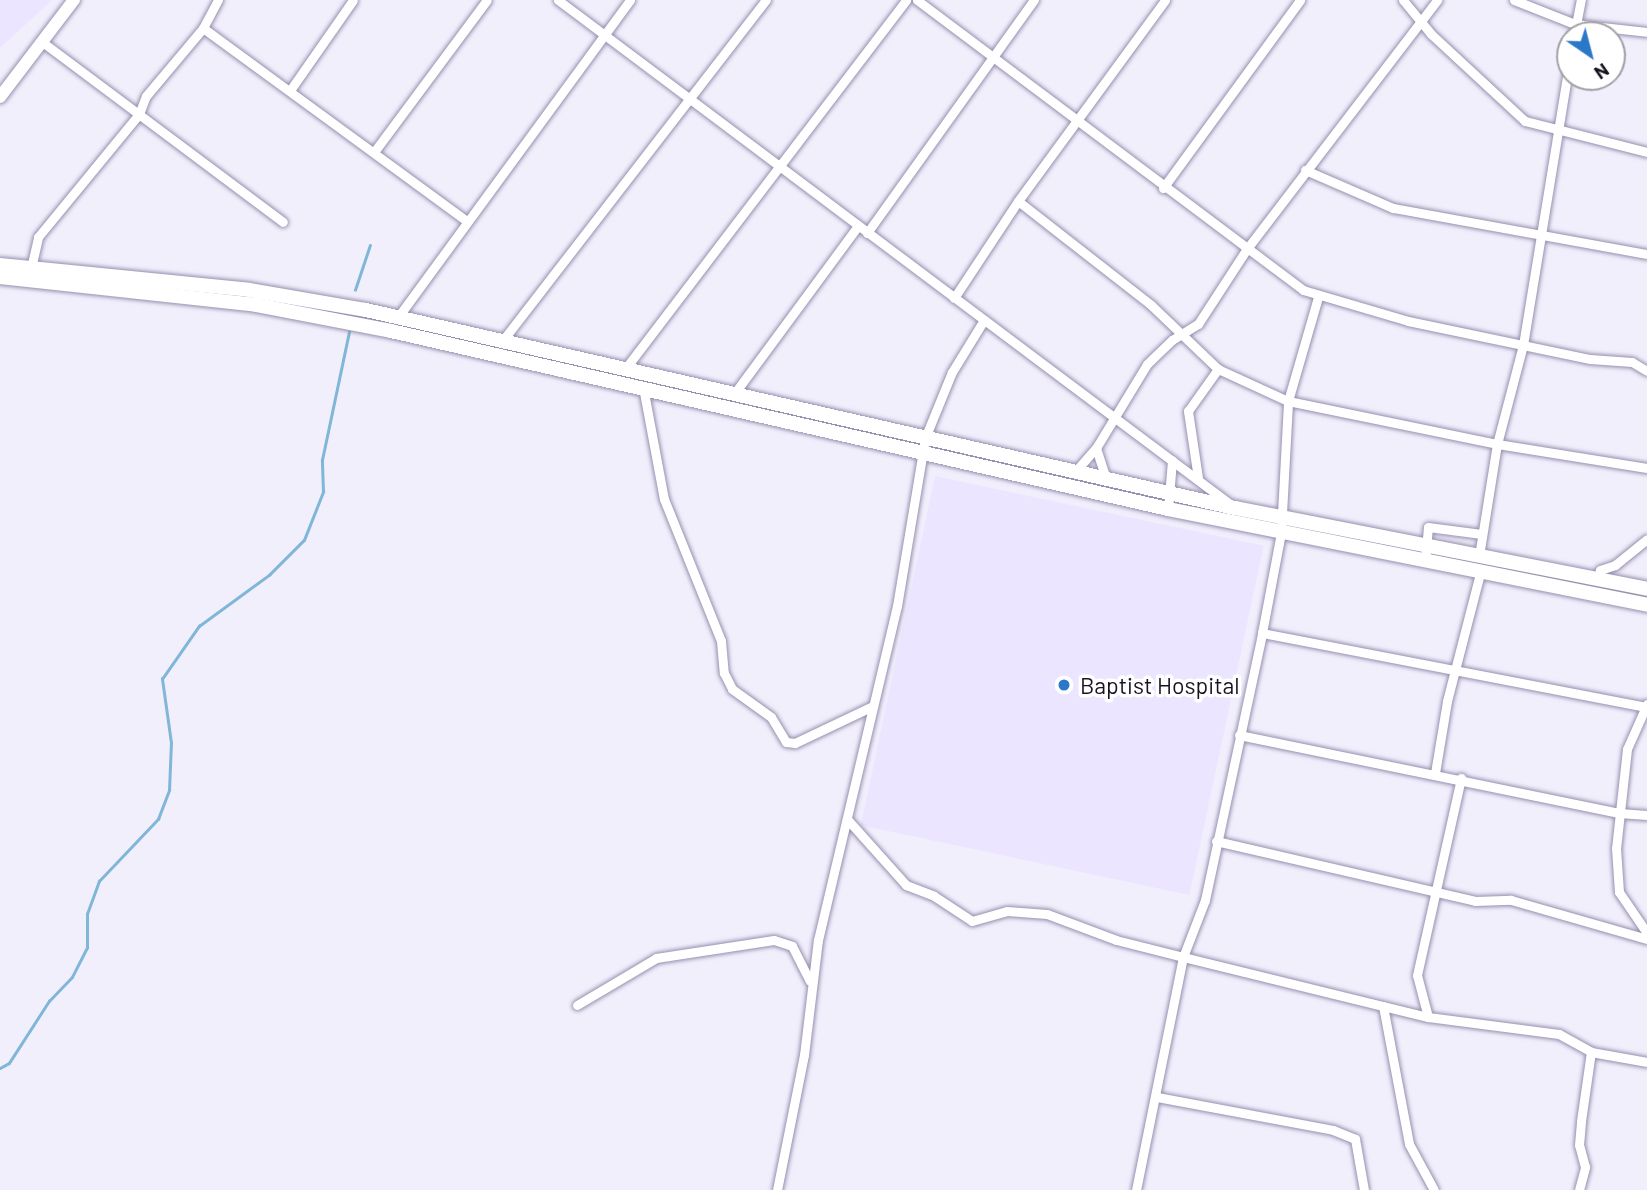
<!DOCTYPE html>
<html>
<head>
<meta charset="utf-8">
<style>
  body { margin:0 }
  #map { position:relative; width:1647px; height:1190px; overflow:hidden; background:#f2effd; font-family:Barlow,sans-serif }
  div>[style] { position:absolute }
  .built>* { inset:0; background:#ebe5ff; transform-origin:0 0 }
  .stream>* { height:2.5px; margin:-1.25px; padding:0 1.25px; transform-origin:1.25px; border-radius:1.25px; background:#80b6d7 }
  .roads { filter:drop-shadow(0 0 2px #978fae) drop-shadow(0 0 2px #978fae) }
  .street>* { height:9px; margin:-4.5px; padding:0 4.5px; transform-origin:4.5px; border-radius:4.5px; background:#fff }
  .secondary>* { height:12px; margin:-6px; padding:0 6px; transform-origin:6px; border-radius:6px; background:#fff }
  .primary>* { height:14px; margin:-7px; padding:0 7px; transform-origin:7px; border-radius:7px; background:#fff }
  .dots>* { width:19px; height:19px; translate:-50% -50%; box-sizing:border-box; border:4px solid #fff; border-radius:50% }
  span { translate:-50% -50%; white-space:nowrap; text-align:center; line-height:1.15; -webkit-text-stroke:7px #fff; paint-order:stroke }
  .poi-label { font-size:23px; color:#171420 }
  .left { translate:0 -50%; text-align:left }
  .north { position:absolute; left:1556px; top:21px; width:70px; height:70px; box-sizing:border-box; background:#fff; border:2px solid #a2a1a6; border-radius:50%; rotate:145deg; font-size:19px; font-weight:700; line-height:28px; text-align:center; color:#171420 }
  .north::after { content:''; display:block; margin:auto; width:24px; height:32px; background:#2c78c8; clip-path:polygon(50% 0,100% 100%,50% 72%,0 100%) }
</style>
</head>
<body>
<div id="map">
  <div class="built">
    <i style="clip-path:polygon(0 0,52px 0,0 48px)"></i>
    <i style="left:935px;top:476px;width:336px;height:357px;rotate:12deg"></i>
  </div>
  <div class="stream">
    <i style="left:355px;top:290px;width:47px;rotate:-71.6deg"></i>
    <i style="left:0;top:1068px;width:10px;rotate:-29deg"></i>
    <i style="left:9px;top:1063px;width:74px;rotate:-57.2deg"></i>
    <i style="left:49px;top:1001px;width:33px;rotate:-46deg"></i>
    <i style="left:72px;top:977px;width:33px;rotate:-63deg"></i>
    <i style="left:87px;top:948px;width:34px;rotate:-90deg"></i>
    <i style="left:87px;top:914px;width:35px;rotate:-70deg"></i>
    <i style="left:99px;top:881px;width:86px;rotate:-46.4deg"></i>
    <i style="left:158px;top:819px;width:31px;rotate:-69deg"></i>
    <i style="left:169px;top:790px;width:47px;rotate:-87.6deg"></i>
    <i style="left:171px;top:743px;width:65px;rotate:-98deg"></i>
    <i style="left:162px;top:679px;width:65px;rotate:-55.1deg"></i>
    <i style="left:199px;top:626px;width:87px;rotate:-36.1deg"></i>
    <i style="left:269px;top:575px;width:49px;rotate:-45deg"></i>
    <i style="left:304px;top:540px;width:52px;rotate:-68.4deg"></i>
    <i style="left:323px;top:492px;width:32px;rotate:-92deg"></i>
    <i style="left:322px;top:460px;width:131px;rotate:-78.1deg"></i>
  </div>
  <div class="roads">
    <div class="street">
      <i style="left:558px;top:0;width:841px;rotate:36.88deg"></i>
      <i style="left:917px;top:0;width:483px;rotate:36.9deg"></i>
      <i style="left:1303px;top:290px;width:109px;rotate:16.4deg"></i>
      <i style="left:1408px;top:321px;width:186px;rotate:11.8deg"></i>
      <i style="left:1590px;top:359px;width:42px;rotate:4.1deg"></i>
      <i style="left:1632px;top:362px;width:17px;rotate:31deg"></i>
      <i style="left:1403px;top:0;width:44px;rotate:50.5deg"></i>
      <i style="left:1431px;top:34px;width:128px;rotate:42.8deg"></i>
      <i style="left:1525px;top:121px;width:126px;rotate:14.3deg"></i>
      <i style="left:1514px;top:0;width:66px;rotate:21.5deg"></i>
      <i style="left:1575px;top:24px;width:72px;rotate:6.3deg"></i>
      <i style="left:203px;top:28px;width:327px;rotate:36.2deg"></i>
      <i style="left:1574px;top:35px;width:36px;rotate:-79deg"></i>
      <i style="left:45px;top:44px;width:297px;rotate:36.8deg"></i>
      <i style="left:291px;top:89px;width:108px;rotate:-55.1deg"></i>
      <i style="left:374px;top:152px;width:189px;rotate:-53.4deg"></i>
      <i style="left:1305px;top:170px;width:96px;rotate:23.4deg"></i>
      <i style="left:1393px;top:208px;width:258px;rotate:10.3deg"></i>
      <i style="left:1163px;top:188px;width:233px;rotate:-53.9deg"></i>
      <i style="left:1018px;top:201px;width:169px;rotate:38deg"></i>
      <i style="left:1151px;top:305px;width:93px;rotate:43.7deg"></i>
      <i style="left:1218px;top:369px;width:77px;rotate:24.6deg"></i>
      <i style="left:1288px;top:401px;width:213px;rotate:11.6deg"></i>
      <i style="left:1497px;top:444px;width:152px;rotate:9.1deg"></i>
      <i style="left:867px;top:233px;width:287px;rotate:-54.4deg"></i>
      <i style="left:31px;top:268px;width:32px;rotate:-77deg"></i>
      <i style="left:38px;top:237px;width:159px;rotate:-50.6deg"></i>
      <i style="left:139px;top:114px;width:19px;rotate:-69deg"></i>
      <i style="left:146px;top:96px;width:89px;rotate:-50deg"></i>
      <i style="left:203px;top:28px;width:32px;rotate:-62deg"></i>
      <i style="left:954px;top:298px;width:116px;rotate:-56.6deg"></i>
      <i style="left:1018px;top:201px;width:249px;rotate:-53.8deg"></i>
      <i style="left:398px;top:317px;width:393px;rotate:-53.8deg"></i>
      <i style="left:503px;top:340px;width:430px;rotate:-52.3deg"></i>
      <i style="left:625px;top:369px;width:464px;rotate:-52.7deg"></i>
      <i style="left:643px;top:387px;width:114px;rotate:79.4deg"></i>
      <i style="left:664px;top:499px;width:153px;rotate:68.1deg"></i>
      <i style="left:721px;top:641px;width:32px;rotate:85deg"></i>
      <i style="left:724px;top:673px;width:18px;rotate:63deg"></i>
      <i style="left:732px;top:689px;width:48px;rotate:35.7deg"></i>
      <i style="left:771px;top:717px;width:29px;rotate:59deg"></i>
      <i style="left:786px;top:742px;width:9px;rotate:6deg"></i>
      <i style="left:795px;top:743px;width:86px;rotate:-25.4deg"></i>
      <i style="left:734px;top:394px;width:209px;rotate:-53.6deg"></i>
      <i style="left:1096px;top:448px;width:33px;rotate:72deg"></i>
      <i style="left:1074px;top:473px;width:33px;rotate:-49deg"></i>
      <i style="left:1096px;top:448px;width:98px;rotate:-58.7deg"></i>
      <i style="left:1147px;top:364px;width:35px;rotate:-44deg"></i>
      <i style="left:1172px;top:340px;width:31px;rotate:-32deg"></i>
      <i style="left:1198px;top:324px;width:88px;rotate:-57deg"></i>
      <i style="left:1246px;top:250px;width:315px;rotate:-52.6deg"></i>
      <i style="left:1198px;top:478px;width:68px;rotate:-98.5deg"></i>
      <i style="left:1188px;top:411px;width:52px;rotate:-54.5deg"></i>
      <i style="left:1168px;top:509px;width:49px;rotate:-85.3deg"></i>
      <i style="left:1479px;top:556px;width:113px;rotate:-80.9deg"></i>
      <i style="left:1497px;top:444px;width:102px;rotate:-75.3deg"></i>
      <i style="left:1523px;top:345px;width:290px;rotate:-80.7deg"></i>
      <i style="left:1425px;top:561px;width:34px;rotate:-85deg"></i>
      <i style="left:1428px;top:527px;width:54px;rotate:7.4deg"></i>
      <i style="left:1597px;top:580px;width:10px;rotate:-73deg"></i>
      <i style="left:1600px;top:570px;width:16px;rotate:-18deg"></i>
      <i style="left:1615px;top:565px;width:41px;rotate:-39.1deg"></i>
      <i style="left:1262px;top:633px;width:392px;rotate:10.9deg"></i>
      <i style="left:1647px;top:704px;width:49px;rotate:114deg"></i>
      <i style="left:1627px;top:749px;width:100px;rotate:96.3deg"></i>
      <i style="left:1616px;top:848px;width:44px;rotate:86.1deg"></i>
      <i style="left:1619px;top:892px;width:50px;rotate:55.7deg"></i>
      <i style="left:1239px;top:735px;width:388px;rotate:11.6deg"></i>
      <i style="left:1619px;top:813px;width:28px;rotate:4deg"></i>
      <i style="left:1435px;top:773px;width:73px;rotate:-80.5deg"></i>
      <i style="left:1447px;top:701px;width:132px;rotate:-75.5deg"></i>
      <i style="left:847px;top:819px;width:89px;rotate:48.2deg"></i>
      <i style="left:906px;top:885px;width:30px;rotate:21deg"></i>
      <i style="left:934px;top:896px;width:45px;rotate:33.3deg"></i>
      <i style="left:972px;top:921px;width:36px;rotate:-16deg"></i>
      <i style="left:1007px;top:911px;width:40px;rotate:4.3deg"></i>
      <i style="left:1047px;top:914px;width:74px;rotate:20.6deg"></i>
      <i style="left:1116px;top:940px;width:69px;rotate:14.2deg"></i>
      <i style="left:1183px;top:957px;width:252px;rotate:13.8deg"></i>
      <i style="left:1428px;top:1017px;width:132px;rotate:7.4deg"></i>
      <i style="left:1559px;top:1034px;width:37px;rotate:29deg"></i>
      <i style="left:1591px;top:1052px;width:57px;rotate:10.1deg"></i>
      <i style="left:1216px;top:841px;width:266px;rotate:13deg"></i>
      <i style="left:1475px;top:901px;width:36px;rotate:-2deg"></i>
      <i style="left:1511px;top:900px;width:141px;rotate:16deg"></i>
      <i style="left:577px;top:1005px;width:92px;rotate:-30.7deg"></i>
      <i style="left:656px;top:958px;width:119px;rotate:-8.7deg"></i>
      <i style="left:774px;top:940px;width:19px;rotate:18deg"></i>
      <i style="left:792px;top:946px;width:39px;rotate:63deg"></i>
      <i style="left:1383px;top:1006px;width:140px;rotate:79.3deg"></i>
      <i style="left:1409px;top:1144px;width:52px;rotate:61.5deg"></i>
      <i style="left:1428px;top:1017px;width:43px;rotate:-104.7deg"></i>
      <i style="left:1417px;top:975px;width:202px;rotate:-77.4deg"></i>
      <i style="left:1157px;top:1097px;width:179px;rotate:10.6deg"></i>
      <i style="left:1333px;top:1130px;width:24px;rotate:22deg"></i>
      <i style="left:1355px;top:1139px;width:52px;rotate:80deg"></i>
      <i style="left:777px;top:1190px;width:138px;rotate:-78.7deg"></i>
      <i style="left:804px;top:1055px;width:116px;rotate:-83.1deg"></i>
      <i style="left:818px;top:940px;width:343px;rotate:-76.7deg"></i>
      <i style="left:897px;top:606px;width:170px;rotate:-80.5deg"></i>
      <i style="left:925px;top:438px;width:71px;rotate:-67.8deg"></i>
      <i style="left:952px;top:372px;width:61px;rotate:-58.4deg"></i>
      <i style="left:1136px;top:1190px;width:238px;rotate:-78.6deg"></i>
      <i style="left:1183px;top:957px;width:61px;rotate:-68.9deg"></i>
      <i style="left:1205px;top:900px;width:273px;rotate:-77.9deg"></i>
      <i style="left:1262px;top:633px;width:103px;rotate:-79.3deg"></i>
      <i style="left:1281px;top:532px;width:131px;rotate:-86.9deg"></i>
      <i style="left:1288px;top:401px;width:108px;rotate:-73.9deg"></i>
      <i style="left:1579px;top:1190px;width:24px;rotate:-75deg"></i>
      <i style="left:1585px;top:1167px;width:23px;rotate:-105deg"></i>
      <i style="left:1579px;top:1145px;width:24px;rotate:-85deg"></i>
      <i style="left:1581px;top:1121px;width:70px;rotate:-81.8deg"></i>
    </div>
    <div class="secondary">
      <i style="left:0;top:97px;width:122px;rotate:-52.7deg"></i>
    </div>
    <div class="primary">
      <i style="left:0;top:265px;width:250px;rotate:5.7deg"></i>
      <i style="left:249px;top:290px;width:119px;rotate:9.7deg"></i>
      <i style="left:366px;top:310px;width:891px;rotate:12.84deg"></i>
      <i style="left:1235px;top:508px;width:420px;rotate:11.1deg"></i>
      <i style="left:0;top:277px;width:258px;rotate:6.2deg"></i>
      <i style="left:256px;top:305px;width:137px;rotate:10.9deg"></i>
      <i style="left:391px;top:331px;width:797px;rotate:12.9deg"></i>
      <i style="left:1168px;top:509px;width:489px;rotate:11.3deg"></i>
    </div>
  </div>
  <div class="dots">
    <i style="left:1064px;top:685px;background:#2c78c8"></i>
  </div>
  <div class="poi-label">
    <span class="left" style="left:1080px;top:685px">Baptist Hospital</span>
  </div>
  <div class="north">N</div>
</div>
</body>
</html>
